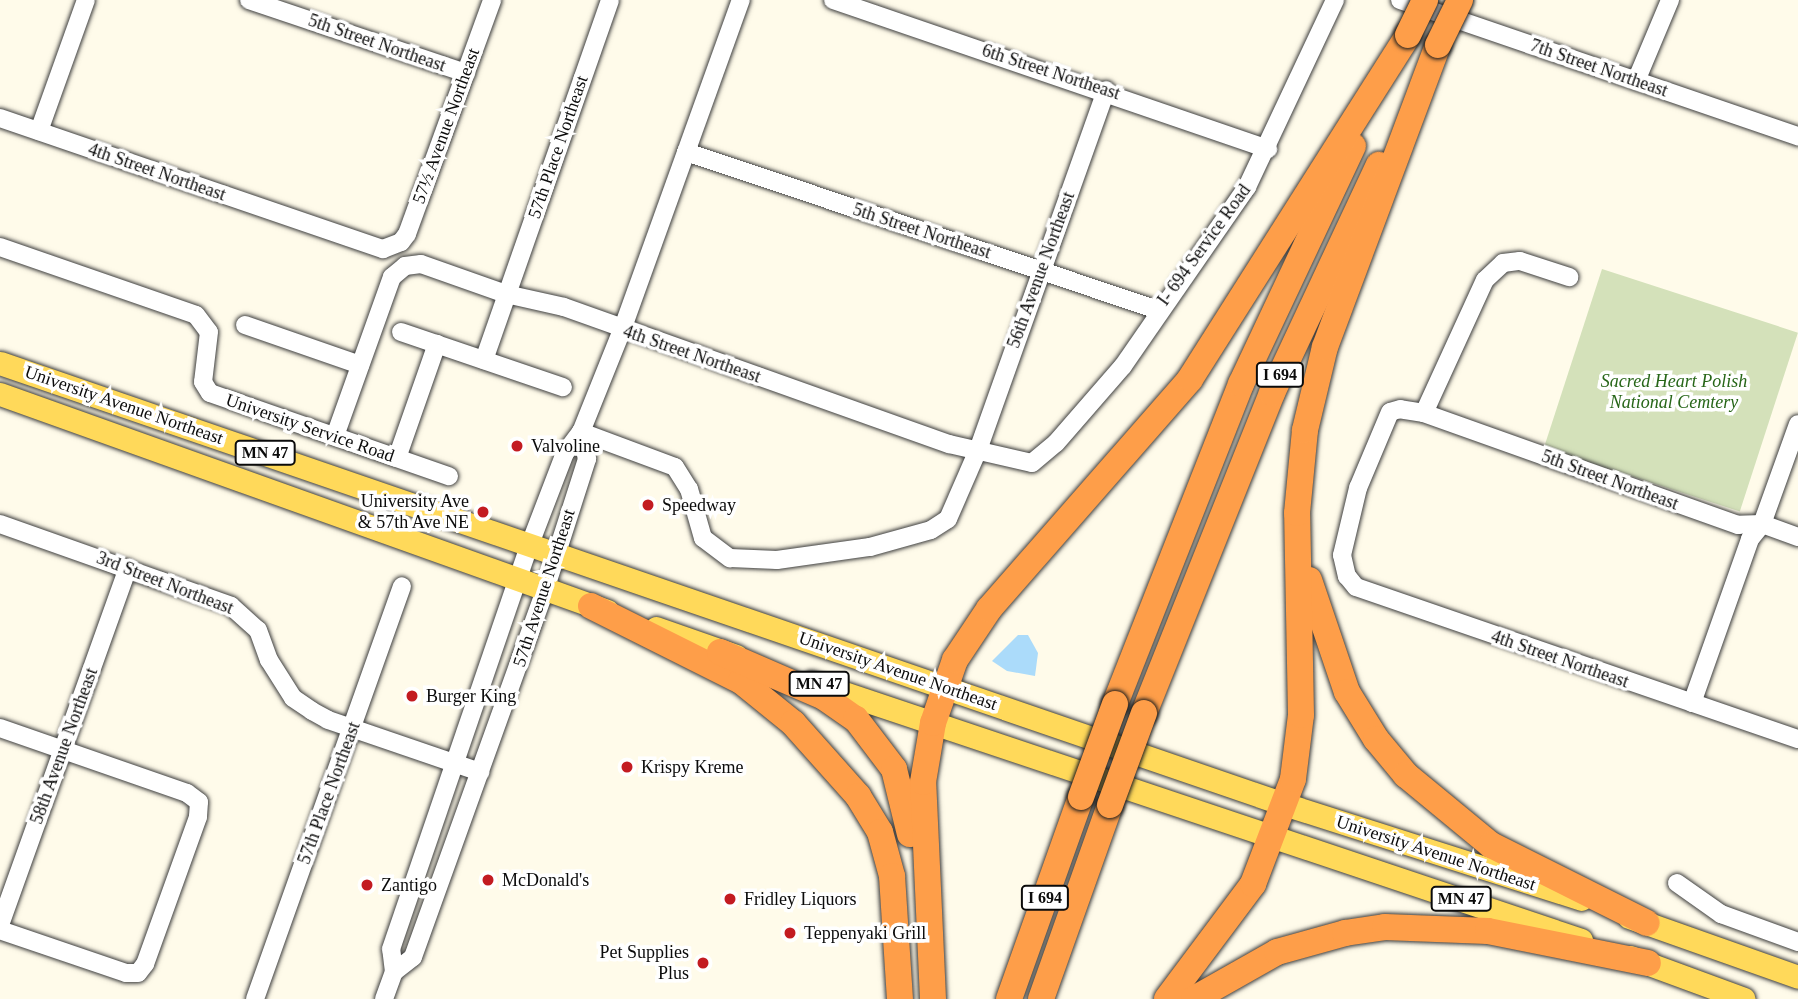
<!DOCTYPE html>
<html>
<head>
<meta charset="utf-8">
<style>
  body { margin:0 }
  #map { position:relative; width:1798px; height:999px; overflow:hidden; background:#fffbea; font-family:"Times New Roman",serif }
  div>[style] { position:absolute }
  .cemetery>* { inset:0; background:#d4e1ba; transform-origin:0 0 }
  .water>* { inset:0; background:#abdbfa }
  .roads { filter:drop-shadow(0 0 2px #3e3e3e) drop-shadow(0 0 2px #3e3e3e) }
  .minor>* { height:18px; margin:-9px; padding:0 9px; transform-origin:9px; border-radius:9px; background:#fff }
  .major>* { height:23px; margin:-11.5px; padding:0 11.5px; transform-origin:11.5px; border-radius:11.5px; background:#ffd95a }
  .highway>* { height:26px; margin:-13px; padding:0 13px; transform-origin:13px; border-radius:13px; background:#fe9e49 }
  .bridges { filter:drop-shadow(0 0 2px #1c1c1c) drop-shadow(0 0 2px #1c1c1c) }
  .highway-bridge>* { height:26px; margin:-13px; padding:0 13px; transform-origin:13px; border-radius:13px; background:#fe9e49 }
  .dots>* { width:19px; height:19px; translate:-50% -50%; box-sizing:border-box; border:4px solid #fff; border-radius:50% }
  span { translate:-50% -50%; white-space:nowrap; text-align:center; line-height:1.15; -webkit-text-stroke:7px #fff; paint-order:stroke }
  .shield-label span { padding:2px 5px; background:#fff; border:2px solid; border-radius:5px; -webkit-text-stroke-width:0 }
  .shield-label { font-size:16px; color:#0b0b0b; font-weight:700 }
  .street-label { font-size:18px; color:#0b0b0b }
  .park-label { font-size:18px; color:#276618; font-style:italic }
  .poi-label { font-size:18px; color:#0b0b0b }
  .left { translate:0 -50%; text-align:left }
  .right { translate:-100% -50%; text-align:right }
</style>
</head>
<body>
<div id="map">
  <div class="cemetery">
    <i style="left:1602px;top:269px;width:206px;height:188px;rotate:18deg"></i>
  </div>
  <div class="water">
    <i style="clip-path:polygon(1018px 635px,1028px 635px,1038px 653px,1035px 676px,1007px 671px,992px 661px)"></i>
  </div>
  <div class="roads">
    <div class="minor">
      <i style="left:249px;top:0;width:229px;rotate:18.6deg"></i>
      <i style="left:833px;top:0;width:460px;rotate:18.9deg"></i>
      <i style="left:1400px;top:0;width:421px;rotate:18.9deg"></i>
      <i style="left:1636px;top:81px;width:88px;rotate:-67.2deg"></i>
      <i style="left:0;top:118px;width:405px;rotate:18.9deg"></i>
      <i style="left:383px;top:249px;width:19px;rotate:-21deg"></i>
      <i style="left:401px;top:242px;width:10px;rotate:-53deg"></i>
      <i style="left:407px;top:234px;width:249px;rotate:-70deg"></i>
      <i style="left:39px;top:131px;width:139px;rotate:-70.3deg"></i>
      <i style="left:686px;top:152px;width:497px;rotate:18.5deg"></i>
      <i style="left:0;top:247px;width:207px;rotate:19.1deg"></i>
      <i style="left:196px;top:315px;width:21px;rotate:53deg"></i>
      <i style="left:209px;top:332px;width:50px;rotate:96.8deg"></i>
      <i style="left:203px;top:382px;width:13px;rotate:58deg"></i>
      <i style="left:210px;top:393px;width:253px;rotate:19.2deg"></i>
      <i style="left:245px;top:325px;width:122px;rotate:19.2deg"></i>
      <i style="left:401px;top:332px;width:171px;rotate:18.8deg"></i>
      <i style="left:484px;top:360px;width:381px;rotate:-70.7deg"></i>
      <i style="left:1424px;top:413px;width:146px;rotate:-65.4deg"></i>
      <i style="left:1485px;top:280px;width:25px;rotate:-43deg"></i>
      <i style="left:1503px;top:263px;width:17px;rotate:-7deg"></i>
      <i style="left:1520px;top:261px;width:52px;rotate:18.1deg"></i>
      <i style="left:581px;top:432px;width:100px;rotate:20.4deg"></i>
      <i style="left:675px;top:467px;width:26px;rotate:58deg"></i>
      <i style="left:689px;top:489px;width:51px;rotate:74.1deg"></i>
      <i style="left:703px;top:538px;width:34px;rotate:37deg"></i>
      <i style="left:730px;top:558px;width:47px;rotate:2.4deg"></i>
      <i style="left:777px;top:560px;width:94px;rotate:-8deg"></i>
      <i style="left:870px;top:547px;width:63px;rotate:-15.6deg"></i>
      <i style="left:931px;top:530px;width:20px;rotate:-33deg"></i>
      <i style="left:948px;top:519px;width:75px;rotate:-66.5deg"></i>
      <i style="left:978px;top:450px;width:382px;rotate:-70.4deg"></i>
      <i style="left:335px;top:436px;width:169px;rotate:-70.3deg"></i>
      <i style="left:392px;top:277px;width:17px;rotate:-40deg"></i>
      <i style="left:405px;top:266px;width:16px;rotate:-7deg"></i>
      <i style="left:421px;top:264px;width:90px;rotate:19.4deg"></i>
      <i style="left:506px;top:294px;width:59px;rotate:12.6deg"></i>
      <i style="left:564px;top:307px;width:409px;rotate:19.6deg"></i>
      <i style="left:949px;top:444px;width:85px;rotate:12.9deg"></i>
      <i style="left:1032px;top:463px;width:31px;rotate:-40deg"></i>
      <i style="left:1056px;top:443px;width:102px;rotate:-49deg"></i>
      <i style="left:1123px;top:366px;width:218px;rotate:-55.3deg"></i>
      <i style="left:1247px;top:187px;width:207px;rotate:-64.8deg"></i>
      <i style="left:397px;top:458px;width:121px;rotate:-70.7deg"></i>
      <i style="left:0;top:524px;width:245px;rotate:19.5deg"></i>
      <i style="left:231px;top:606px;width:36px;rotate:42deg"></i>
      <i style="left:258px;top:630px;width:32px;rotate:70deg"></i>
      <i style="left:269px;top:660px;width:45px;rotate:57.7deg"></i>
      <i style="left:293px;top:698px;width:23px;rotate:34deg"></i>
      <i style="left:312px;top:711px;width:18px;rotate:29deg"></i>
      <i style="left:328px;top:720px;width:161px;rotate:18.9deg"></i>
      <i style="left:1798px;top:537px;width:38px;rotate:-160deg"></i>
      <i style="left:1762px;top:524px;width:24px;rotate:178deg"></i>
      <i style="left:1738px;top:525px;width:333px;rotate:-160.4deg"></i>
      <i style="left:1424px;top:413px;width:24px;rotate:-171deg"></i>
      <i style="left:1400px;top:409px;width:10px;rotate:163deg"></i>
      <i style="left:1390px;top:412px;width:82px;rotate:112.8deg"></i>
      <i style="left:1358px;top:488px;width:69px;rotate:103.4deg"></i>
      <i style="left:1342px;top:555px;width:22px;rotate:77deg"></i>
      <i style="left:1347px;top:576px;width:14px;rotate:51deg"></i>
      <i style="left:1356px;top:587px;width:467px;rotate:19deg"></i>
      <i style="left:1692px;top:703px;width:174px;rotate:-70.5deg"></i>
      <i style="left:1750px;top:539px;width:19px;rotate:-51deg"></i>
      <i style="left:1762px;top:524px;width:106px;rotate:-70.2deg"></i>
      <i style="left:0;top:728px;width:198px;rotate:19.2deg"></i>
      <i style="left:187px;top:793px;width:15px;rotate:37deg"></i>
      <i style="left:199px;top:802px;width:15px;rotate:94deg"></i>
      <i style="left:198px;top:817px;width:156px;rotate:109.8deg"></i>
      <i style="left:145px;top:964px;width:11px;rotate:128deg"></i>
      <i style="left:138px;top:973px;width:12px;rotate:180deg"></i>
      <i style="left:126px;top:973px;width:133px;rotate:-161.2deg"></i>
      <i style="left:1677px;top:883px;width:54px;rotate:35.2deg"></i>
      <i style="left:1721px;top:914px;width:82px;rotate:20deg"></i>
      <i style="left:0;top:925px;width:379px;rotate:-70.3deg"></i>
      <i style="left:394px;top:972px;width:24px;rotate:-38deg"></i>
      <i style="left:413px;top:957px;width:390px;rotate:-70.2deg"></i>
      <i style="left:545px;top:590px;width:138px;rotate:-72.2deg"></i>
      <i style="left:587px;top:459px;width:28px;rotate:-103deg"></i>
      <i style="left:255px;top:999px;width:438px;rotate:-70.4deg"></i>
      <i style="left:384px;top:999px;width:29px;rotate:-70deg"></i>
      <i style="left:394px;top:972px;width:23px;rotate:-97deg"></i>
      <i style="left:391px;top:949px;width:428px;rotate:-71.1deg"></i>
      <i style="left:530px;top:544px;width:97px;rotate:-69deg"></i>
      <i style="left:565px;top:453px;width:26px;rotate:-53deg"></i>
      <i style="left:581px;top:432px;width:110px;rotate:-68.1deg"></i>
      <i style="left:622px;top:330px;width:351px;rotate:-70.2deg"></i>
    </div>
    <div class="major">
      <i style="left:0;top:363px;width:1358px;rotate:18.96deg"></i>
      <i style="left:1284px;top:804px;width:312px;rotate:17.7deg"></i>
      <i style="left:0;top:394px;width:645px;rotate:19.67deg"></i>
      <i style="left:656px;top:628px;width:85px;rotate:19.3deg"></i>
      <i style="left:811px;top:682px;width:812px;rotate:18.52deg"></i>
      <i style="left:1629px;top:917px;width:179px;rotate:19.5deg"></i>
      <i style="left:1630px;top:957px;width:121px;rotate:20.2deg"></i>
    </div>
    <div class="highway">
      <i style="left:1309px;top:580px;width:118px;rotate:71.3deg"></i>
      <i style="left:1347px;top:692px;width:55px;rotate:58.3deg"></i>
      <i style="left:1376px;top:739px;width:47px;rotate:50.2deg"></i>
      <i style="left:1406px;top:775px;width:110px;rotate:39.5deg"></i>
      <i style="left:1491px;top:845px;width:174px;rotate:26.6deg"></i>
      <i style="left:591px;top:606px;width:168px;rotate:26.6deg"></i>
      <i style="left:741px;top:681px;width:67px;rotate:38.9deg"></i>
      <i style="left:793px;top:723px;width:98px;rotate:48.3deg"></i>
      <i style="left:858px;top:796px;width:42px;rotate:58.6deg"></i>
      <i style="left:880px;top:832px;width:46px;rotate:74.7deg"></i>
      <i style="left:892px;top:876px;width:123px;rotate:86.3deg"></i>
      <i style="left:720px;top:652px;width:113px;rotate:23.4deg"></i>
      <i style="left:824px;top:697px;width:39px;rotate:35deg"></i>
      <i style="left:856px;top:719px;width:63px;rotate:52.8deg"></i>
      <i style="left:894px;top:769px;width:67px;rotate:76.2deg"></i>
      <i style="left:1115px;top:704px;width:344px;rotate:-68.5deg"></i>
      <i style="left:1241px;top:384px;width:263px;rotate:-64.8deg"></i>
      <i style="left:1144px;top:713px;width:345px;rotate:-68.2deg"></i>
      <i style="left:1272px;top:393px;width:252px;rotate:-64.9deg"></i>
      <i style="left:933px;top:999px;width:217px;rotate:-92.6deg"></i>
      <i style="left:923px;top:782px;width:60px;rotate:-80.4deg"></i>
      <i style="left:933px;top:723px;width:67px;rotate:-70.8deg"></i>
      <i style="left:955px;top:660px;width:61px;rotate:-56.3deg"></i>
      <i style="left:989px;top:609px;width:305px;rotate:-48.8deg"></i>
      <i style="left:1190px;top:379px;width:407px;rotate:-57.6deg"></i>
      <i style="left:1009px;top:999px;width:214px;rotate:-70.4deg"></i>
      <i style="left:1041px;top:999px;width:206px;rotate:-70.4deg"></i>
      <i style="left:1167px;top:999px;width:144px;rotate:-53.2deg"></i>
      <i style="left:1253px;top:884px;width:112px;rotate:-69.1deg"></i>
      <i style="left:1293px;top:779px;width:64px;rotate:-82.9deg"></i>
      <i style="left:1301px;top:715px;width:202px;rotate:-91.1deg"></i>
      <i style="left:1297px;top:513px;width:83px;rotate:-84.5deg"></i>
      <i style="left:1305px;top:430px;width:85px;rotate:-76.5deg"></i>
      <i style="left:1325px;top:347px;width:322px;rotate:-69.5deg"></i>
      <i style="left:1194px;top:999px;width:95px;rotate:-29.5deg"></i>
      <i style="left:1277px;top:952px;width:71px;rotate:-15.6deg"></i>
      <i style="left:1345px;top:933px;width:40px;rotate:-8.5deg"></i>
      <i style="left:1385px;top:927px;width:103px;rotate:2.2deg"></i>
      <i style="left:1488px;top:931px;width:163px;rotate:11.3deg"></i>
    </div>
  </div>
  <div class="bridges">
    <div class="highway-bridge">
      <i style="left:1408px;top:35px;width:39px;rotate:-64deg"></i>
      <i style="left:1438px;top:45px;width:50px;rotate:-63.9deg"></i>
      <i style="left:1081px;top:797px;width:99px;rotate:-69.9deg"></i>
      <i style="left:1110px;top:805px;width:98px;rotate:-69.7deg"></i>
    </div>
  </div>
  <div class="dots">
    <i style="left:517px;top:446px;background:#c31b21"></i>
    <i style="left:648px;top:505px;background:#c31b21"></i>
    <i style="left:483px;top:512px;background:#c31b21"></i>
    <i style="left:412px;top:696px;background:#c31b21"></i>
    <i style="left:627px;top:767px;background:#c31b21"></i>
    <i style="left:488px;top:880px;background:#c31b21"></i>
    <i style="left:367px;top:885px;background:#c31b21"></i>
    <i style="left:730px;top:899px;background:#c31b21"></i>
    <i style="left:790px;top:933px;background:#c31b21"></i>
    <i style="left:703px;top:963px;background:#c31b21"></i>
  </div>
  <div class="shield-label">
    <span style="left:1280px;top:375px">I 694</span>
    <span style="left:265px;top:453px">MN 47</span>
    <span style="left:819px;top:684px">MN 47</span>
    <span style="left:1045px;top:898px">I 694</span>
    <span style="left:1461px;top:899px">MN 47</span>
  </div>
  <div class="street-label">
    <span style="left:377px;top:43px;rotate:19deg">5th Street Northeast</span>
    <span style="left:1599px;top:68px;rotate:19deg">7th Street Northeast</span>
    <span style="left:1051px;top:72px;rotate:18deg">6th Street Northeast</span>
    <span style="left:446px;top:126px;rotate:-70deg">57½ Avenue Northeast</span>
    <span style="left:558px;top:147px;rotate:-71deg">57th Place Northeast</span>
    <span style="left:157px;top:172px;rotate:19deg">4th Street Northeast</span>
    <span style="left:922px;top:231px;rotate:18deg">5th Street Northeast</span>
    <span style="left:1204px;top:245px;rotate:-54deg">I- 694 Service Road</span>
    <span style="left:1041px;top:270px;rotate:-70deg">56th Avenue Northeast</span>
    <span style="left:692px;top:354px;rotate:19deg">4th Street Northeast</span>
    <span style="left:124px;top:405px;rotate:19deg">University Avenue Northeast</span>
    <span style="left:310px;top:428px;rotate:19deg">University Service Road</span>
    <span style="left:1610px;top:480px;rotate:20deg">5th Street Northeast</span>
    <span style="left:165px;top:583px;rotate:21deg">3rd Street Northeast</span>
    <span style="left:544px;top:588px;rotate:-72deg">57th Avenue Northeast</span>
    <span style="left:1560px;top:659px;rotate:19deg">4th Street Northeast</span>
    <span style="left:898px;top:671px;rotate:19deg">University Avenue Northeast</span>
    <span style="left:64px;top:746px;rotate:-70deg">58th Avenue Northeast</span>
    <span style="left:329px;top:793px;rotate:-70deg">57th Place Northeast</span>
    <span style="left:1436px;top:853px;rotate:18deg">University Avenue Northeast</span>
  </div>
  <div class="park-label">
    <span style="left:1674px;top:392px">Sacred Heart Polish<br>National Cemtery</span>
  </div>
  <div class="poi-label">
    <span class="left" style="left:531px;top:446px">Valvoline</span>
    <span class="right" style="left:469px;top:512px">University Ave<br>&amp; 57th Ave NE</span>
    <span class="left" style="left:662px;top:505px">Speedway</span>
    <span class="left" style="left:426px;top:696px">Burger King</span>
    <span class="left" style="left:641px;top:767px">Krispy Kreme</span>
    <span class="left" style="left:502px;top:880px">McDonald's</span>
    <span class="left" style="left:381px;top:885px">Zantigo</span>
    <span class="left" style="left:744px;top:899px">Fridley Liquors</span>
    <span class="left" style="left:804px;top:933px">Teppenyaki Grill</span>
    <span class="right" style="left:689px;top:963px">Pet Supplies<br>Plus</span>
  </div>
</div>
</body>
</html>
